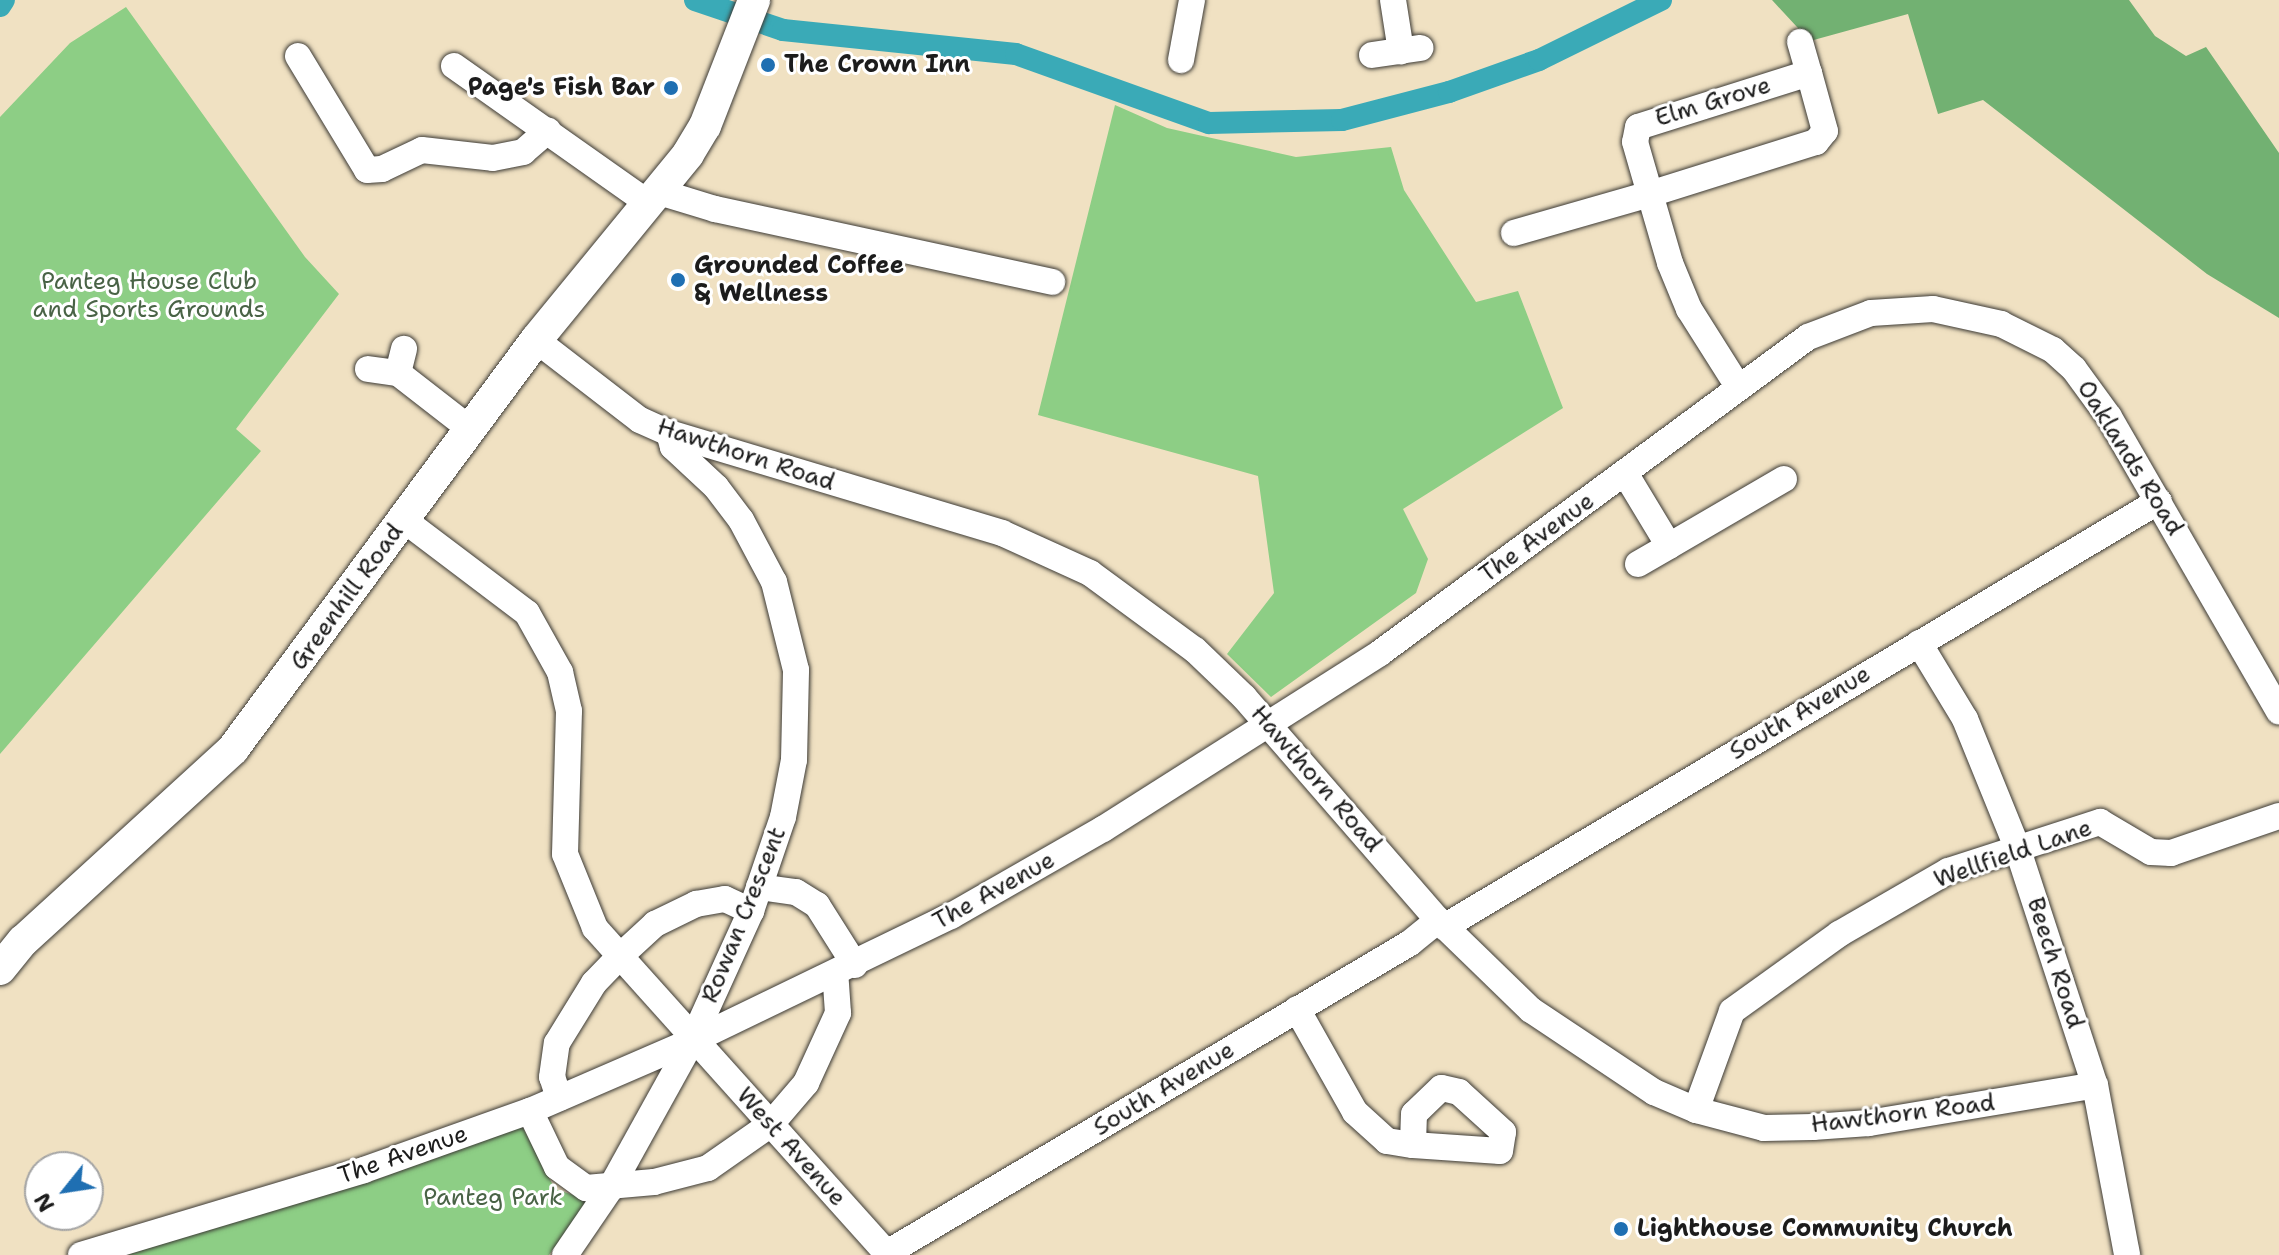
<!DOCTYPE html>
<html>
<head>
<meta charset="utf-8">
<style>
  body { margin:0 }
  #map { position:relative; width:2279px; height:1255px; overflow:hidden; background:#f0e1c2; font-family:"Shantell Sans",sans-serif }
  div>[style] { position:absolute }
  .green>* { inset:0; background:#8dce85 }
  .forest>* { inset:0; background:#72b172 }
  .canal>* { height:22px; margin:-11px; padding:0 11px; transform-origin:11px; border-radius:11px; background:#3aaab7 }
  .roads { filter:drop-shadow(0 0 2px #3c3a35) drop-shadow(0 0 2px #3c3a35) }
  .minor>* { height:26px; margin:-13px; padding:0 13px; transform-origin:13px; border-radius:13px; background:#fff }
  .tertiary>* { height:32px; margin:-16px; padding:0 16px; transform-origin:16px; border-radius:16px; background:#fff }
  .dots>* { width:22px; height:22px; translate:-50% -50%; box-sizing:border-box; border:4px solid #fff; border-radius:50% }
  span { translate:-50% -50%; white-space:nowrap; text-align:center; line-height:1.15; -webkit-text-stroke:6px #fff; paint-order:stroke }
  .poi-label { font-size:24px; color:#1c1c1c; font-weight:700 }
  .left { translate:0 -50%; text-align:left }
  .right { translate:-100% -50%; text-align:right }
  .street-label { font-size:24px; color:#1c1c1c }
  .park-label { font-size:24px; color:#496346 }
  .north { position:absolute; left:24px; top:1151px; width:80px; height:80px; box-sizing:border-box; background:#fff; border:2px solid #a4a4a4; border-radius:50%; rotate:240deg; font-size:22px; font-weight:700; line-height:32px; text-align:center; color:#1c1c1c }
  .north::after { content:''; display:block; margin:auto; width:28px; height:36px; background:#1f6fb2; clip-path:polygon(50% 0,100% 100%,50% 72%,0 100%) }
</style>
</head>
<body>
<div id="map">
  <div class="green">
    <i style="clip-path:polygon(126px 7px,305px 257px,339px 294px,236px 429px,261px 451px,0 754px,0 117px,70px 43px)"></i>
    <i style="clip-path:polygon(1115px 105px,1167px 128px,1296px 157px,1391px 147px,1404px 190px,1476px 302px,1518px 291px,1563px 408px,1403px 509px,1428px 559px,1416px 593px,1271px 697px,1227px 654px,1274px 593px,1258px 476px,1038px 415px)"></i>
    <i style="clip-path:polygon(522px 1126px,555px 1189px,589px 1200px,549px 1255px,117px 1255px,375px 1180px)"></i>
  </div>
  <div class="forest">
    <i style="clip-path:polygon(1772px 0,2129px 0,2155px 36px,2186px 56px,2206px 47px,2279px 153px,2279px 318px,2207px 274px,1983px 100px,1938px 114px,1908px 14px,1810px 41px)"></i>
  </div>
  <div class="canal">
    <i style="left:695px;top:0;width:93px;rotate:18.8deg"></i>
    <i style="left:783px;top:30px;width:234px;rotate:5.9deg"></i>
    <i style="left:1016px;top:54px;width:205px;rotate:19.7deg"></i>
    <i style="left:1209px;top:123px;width:133px;rotate:-1.3deg"></i>
    <i style="left:1342px;top:120px;width:111px;rotate:-14.7deg"></i>
    <i style="left:1449px;top:92px;width:96px;rotate:-19.6deg"></i>
    <i style="left:1539px;top:60px;width:136px;rotate:-26.2deg"></i>
    <i style="left:0;top:6px;width:7px;rotate:-56deg"></i>
  </div>
  <div class="roads">
    <div class="minor">
      <i style="left:1393px;top:0;width:52px;rotate:81.1deg"></i>
      <i style="left:1800px;top:42px;width:32px;rotate:74deg"></i>
      <i style="left:1372px;top:55px;width:49px;rotate:-8.3deg"></i>
      <i style="left:298px;top:56px;width:133px;rotate:58.8deg"></i>
      <i style="left:367px;top:170px;width:15px;rotate:-4deg"></i>
      <i style="left:382px;top:169px;width:44px;rotate:-25.4deg"></i>
      <i style="left:422px;top:150px;width:71px;rotate:6.4deg"></i>
      <i style="left:493px;top:158px;width:31px;rotate:-11deg"></i>
      <i style="left:523px;top:152px;width:33px;rotate:-41deg"></i>
      <i style="left:1181px;top:60px;width:61px;rotate:-79.6deg"></i>
      <i style="left:454px;top:66px;width:236px;rotate:35.2deg"></i>
      <i style="left:656px;top:191px;width:62px;rotate:17deg"></i>
      <i style="left:715px;top:209px;width:345px;rotate:12.2deg"></i>
      <i style="left:1514px;top:233px;width:141px;rotate:-16deg"></i>
      <i style="left:1650px;top:194px;width:174px;rotate:-17.4deg"></i>
      <i style="left:1816px;top:142px;width:14px;rotate:-51deg"></i>
      <i style="left:1825px;top:131px;width:60px;rotate:-105.4deg"></i>
      <i style="left:1809px;top:73px;width:179px;rotate:162.5deg"></i>
      <i style="left:1638px;top:127px;width:15px;rotate:101deg"></i>
      <i style="left:1635px;top:142px;width:54px;rotate:73.9deg"></i>
      <i style="left:1650px;top:194px;width:72px;rotate:73.8deg"></i>
      <i style="left:1670px;top:263px;width:50px;rotate:67.6deg"></i>
      <i style="left:1689px;top:309px;width:93px;rotate:57.7deg"></i>
      <i style="left:536px;top:340px;width:131px;rotate:37.6deg"></i>
      <i style="left:640px;top:420px;width:32px;rotate:24deg"></i>
      <i style="left:669px;top:433px;width:348px;rotate:16.7deg"></i>
      <i style="left:1002px;top:533px;width:97px;rotate:24.4deg"></i>
      <i style="left:1090px;top:573px;width:130px;rotate:36.3deg"></i>
      <i style="left:1195px;top:650px;width:68px;rotate:43.8deg"></i>
      <i style="left:1244px;top:697px;width:296px;rotate:49deg"></i>
      <i style="left:1438px;top:920px;width:129px;rotate:44.1deg"></i>
      <i style="left:1531px;top:1010px;width:148px;rotate:33.7deg"></i>
      <i style="left:1654px;top:1092px;width:46px;rotate:23.2deg"></i>
      <i style="left:1696px;top:1110px;width:70px;rotate:14.8deg"></i>
      <i style="left:1764px;top:1128px;width:49px;rotate:-1.2deg"></i>
      <i style="left:1813px;top:1127px;width:56px;rotate:-4.1deg"></i>
      <i style="left:1869px;top:1123px;width:229px;rotate:-9.5deg"></i>
      <i style="left:368px;top:369px;width:30px;rotate:8deg"></i>
      <i style="left:398px;top:373px;width:25px;rotate:-76deg"></i>
      <i style="left:398px;top:373px;width:90px;rotate:37.8deg"></i>
      <i style="left:1625px;top:473px;width:85px;rotate:58.9deg"></i>
      <i style="left:1669px;top:546px;width:133px;rotate:-30.2deg"></i>
      <i style="left:404px;top:520px;width:154px;rotate:37.1deg"></i>
      <i style="left:527px;top:613px;width:68px;rotate:60.8deg"></i>
      <i style="left:560px;top:672px;width:40px;rotate:77deg"></i>
      <i style="left:569px;top:711px;width:143px;rotate:91.6deg"></i>
      <i style="left:565px;top:854px;width:80px;rotate:67.9deg"></i>
      <i style="left:595px;top:928px;width:439px;rotate:48.1deg"></i>
      <i style="left:1638px;top:564px;width:36px;rotate:-30deg"></i>
      <i style="left:1919px;top:643px;width:89px;rotate:58.8deg"></i>
      <i style="left:1965px;top:719px;width:138px;rotate:67.9deg"></i>
      <i style="left:2017px;top:847px;width:250px;rotate:71.9deg"></i>
      <i style="left:2095px;top:1085px;width:173px;rotate:79.3deg"></i>
      <i style="left:759px;top:887px;width:37px;rotate:8deg"></i>
      <i style="left:796px;top:892px;width:25px;rotate:32deg"></i>
      <i style="left:817px;top:905px;width:71px;rotate:57.7deg"></i>
      <i style="left:1444px;top:927px;width:832px;rotate:-30.79deg"></i>
      <i style="left:1297px;top:1009px;width:118px;rotate:60.6deg"></i>
      <i style="left:1355px;top:1112px;width:43px;rotate:42.2deg"></i>
      <i style="left:1387px;top:1141px;width:26px;rotate:9deg"></i>
      <i style="left:1413px;top:1145px;width:87px;rotate:3.9deg"></i>
      <i style="left:1500px;top:1151px;width:19px;rotate:-81deg"></i>
      <i style="left:1503px;top:1132px;width:59px;rotate:-137.7deg"></i>
      <i style="left:1459px;top:1092px;width:18px;rotate:-167deg"></i>
      <i style="left:1441px;top:1088px;width:37px;rotate:136deg"></i>
      <i style="left:1414px;top:1114px;width:31px;rotate:92deg"></i>
      <i style="left:559px;top:1098px;width:22px;rotate:-108deg"></i>
      <i style="left:552px;top:1077px;width:34px;rotate:-82deg"></i>
      <i style="left:557px;top:1043px;width:70px;rotate:-58.3deg"></i>
      <i style="left:594px;top:983px;width:33px;rotate:-46deg"></i>
      <i style="left:617px;top:959px;width:52px;rotate:-42.6deg"></i>
      <i style="left:655px;top:924px;width:46px;rotate:-26deg"></i>
      <i style="left:696px;top:904px;width:29px;rotate:-10deg"></i>
      <i style="left:725px;top:899px;width:29px;rotate:25deg"></i>
      <i style="left:1696px;top:1110px;width:105px;rotate:-70deg"></i>
      <i style="left:1732px;top:1011px;width:132px;rotate:-35.7deg"></i>
      <i style="left:1839px;top:934px;width:126px;rotate:-30deg"></i>
      <i style="left:1948px;top:871px;width:160px;rotate:-17.9deg"></i>
      <i style="left:2100px;top:822px;width:59px;rotate:30.5deg"></i>
      <i style="left:2151px;top:852px;width:20px;rotate:3deg"></i>
      <i style="left:2171px;top:853px;width:114px;rotate:-18.9deg"></i>
      <i style="left:530px;top:1111px;width:62px;rotate:64.3deg"></i>
      <i style="left:557px;top:1167px;width:36px;rotate:36deg"></i>
      <i style="left:586px;top:1188px;width:68px;rotate:-5deg"></i>
      <i style="left:654px;top:1182px;width:56px;rotate:-14.5deg"></i>
      <i style="left:708px;top:1168px;width:77px;rotate:-34.9deg"></i>
      <i style="left:771px;top:1124px;width:54px;rotate:-49.5deg"></i>
      <i style="left:806px;top:1083px;width:77px;rotate:-65.4deg"></i>
      <i style="left:838px;top:1013px;width:39px;rotate:-94deg"></i>
      <i style="left:887px;top:1253px;width:608px;rotate:-30.66deg"></i>
      <i style="left:1410px;top:943px;width:36px;rotate:-39deg"></i>
      <i style="left:81px;top:1255px;width:295px;rotate:-16.7deg"></i>
      <i style="left:364px;top:1170px;width:176px;rotate:-19.6deg"></i>
      <i style="left:530px;top:1111px;width:176px;rotate:-23.4deg"></i>
      <i style="left:692px;top:1041px;width:288px;rotate:-25.8deg"></i>
      <i style="left:951px;top:916px;width:175px;rotate:-29.8deg"></i>
      <i style="left:1103px;top:829px;width:328px;rotate:-32.4deg"></i>
      <i style="left:1380px;top:653px;width:532px;rotate:-36.44deg"></i>
      <i style="left:1808px;top:337px;width:67px;rotate:-20.9deg"></i>
      <i style="left:1871px;top:313px;width:62px;rotate:-3.7deg"></i>
      <i style="left:1933px;top:309px;width:70px;rotate:12.4deg"></i>
      <i style="left:2001px;top:324px;width:58px;rotate:26.6deg"></i>
      <i style="left:2053px;top:350px;width:28px;rotate:42deg"></i>
      <i style="left:2074px;top:369px;width:59px;rotate:53.9deg"></i>
      <i style="left:2109px;top:417px;width:340px;rotate:60deg"></i>
      <i style="left:565px;top:1255px;width:80px;rotate:-55.7deg"></i>
      <i style="left:610px;top:1189px;width:169px;rotate:-61deg"></i>
      <i style="left:692px;top:1041px;width:143px;rotate:-65.6deg"></i>
      <i style="left:751px;top:911px;width:99px;rotate:-71.2deg"></i>
      <i style="left:783px;top:817px;width:58px;rotate:-79.1deg"></i>
      <i style="left:794px;top:760px;width:90px;rotate:-88.7deg"></i>
      <i style="left:796px;top:670px;width:91px;rotate:-104deg"></i>
      <i style="left:774px;top:582px;width:70px;rotate:-118deg"></i>
      <i style="left:741px;top:520px;width:41px;rotate:-127.1deg"></i>
      <i style="left:716px;top:487px;width:59px;rotate:-137.1deg"></i>
      <i style="left:673px;top:447px;width:15px;rotate:-106deg"></i>
    </div>
    <div class="tertiary">
      <i style="left:0;top:969px;width:36px;rotate:-51deg"></i>
      <i style="left:23px;top:941px;width:285px;rotate:-42.4deg"></i>
      <i style="left:233px;top:749px;width:509px;rotate:-53.47deg"></i>
      <i style="left:536px;top:340px;width:240px;rotate:-50.7deg"></i>
      <i style="left:688px;top:154px;width:33px;rotate:-59deg"></i>
      <i style="left:705px;top:126px;width:135px;rotate:-68.7deg"></i>
    </div>
  </div>
  <div class="dots">
    <i style="left:768px;top:65px;background:#1f6fb2"></i>
    <i style="left:671px;top:88px;background:#1f6fb2"></i>
    <i style="left:678px;top:280px;background:#1f6fb2"></i>
    <i style="left:1621px;top:1229px;background:#1f6fb2"></i>
  </div>
  <div class="poi-label">
    <span class="left" style="left:784px;top:65px">The Crown Inn</span>
    <span class="right" style="left:655px;top:88px">Page's Fish Bar</span>
    <span class="left" style="left:694px;top:280px">Grounded Coffee<br>&amp; Wellness</span>
    <span class="left" style="left:1637px;top:1229px">Lighthouse Community Church</span>
  </div>
  <div class="street-label">
    <span style="left:1713px;top:102px;rotate:-17deg">Elm Grove</span>
    <span style="left:746px;top:455px;rotate:18deg">Hawthorn Road</span>
    <span style="left:2130px;top:458px;rotate:58deg">Oaklands Road</span>
    <span style="left:1537px;top:538px;rotate:-36deg">The Avenue</span>
    <span style="left:347px;top:597px;rotate:-54deg">Greenhill Road</span>
    <span style="left:1800px;top:713px;rotate:-31deg">South Avenue</span>
    <span style="left:1316px;top:779px;rotate:49deg">Hawthorn Road</span>
    <span style="left:2013px;top:854px;rotate:-19deg">Wellfield Lane</span>
    <span style="left:994px;top:891px;rotate:-29deg">The Avenue</span>
    <span style="left:744px;top:915px;rotate:-68deg">Rowan Crescent</span>
    <span style="left:2055px;top:963px;rotate:72deg">Beech Road</span>
    <span style="left:1164px;top:1089px;rotate:-31deg">South Avenue</span>
    <span style="left:1903px;top:1114px;rotate:-7deg">Hawthorn Road</span>
    <span style="left:791px;top:1147px;rotate:48deg">West Avenue</span>
    <span style="left:403px;top:1155px;rotate:-19deg">The Avenue</span>
  </div>
  <div class="park-label">
    <span style="left:149px;top:296px">Panteg House Club<br>and Sports Grounds</span>
    <span style="left:493px;top:1198px">Panteg Park</span>
  </div>
  <div class="north">N</div>
</div>
</body>
</html>
